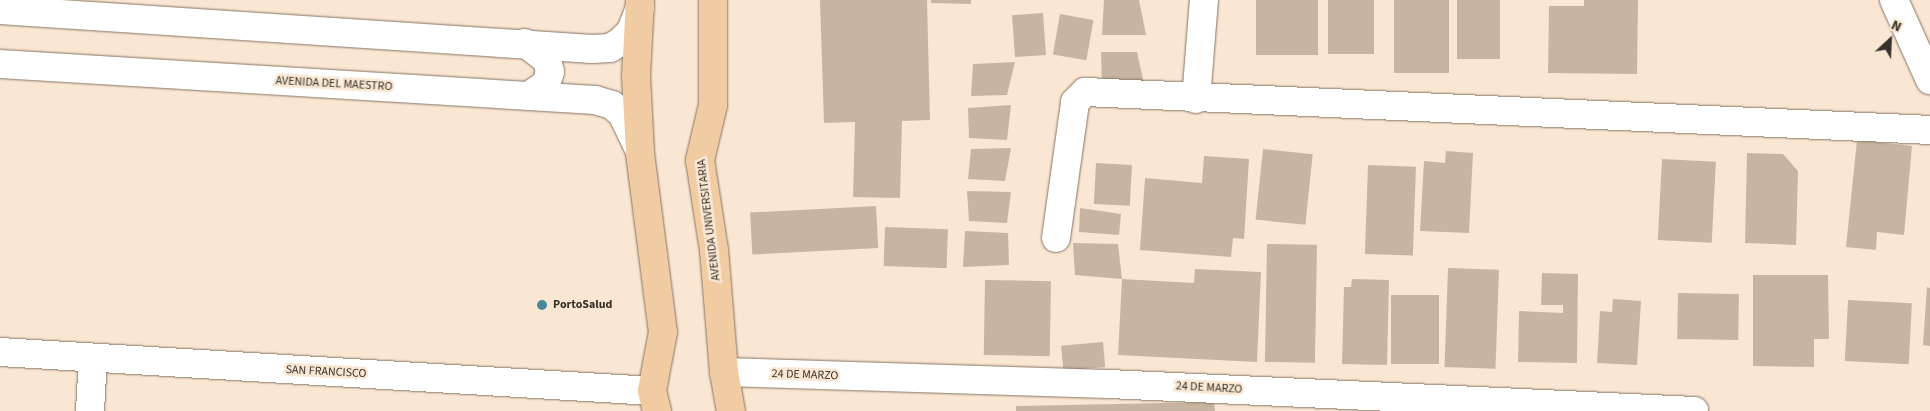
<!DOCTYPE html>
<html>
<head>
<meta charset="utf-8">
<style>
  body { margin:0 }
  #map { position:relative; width:1930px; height:411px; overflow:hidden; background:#fae7d3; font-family:"Source Sans 3",sans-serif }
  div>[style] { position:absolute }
  .building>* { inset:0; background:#c7b5a2; transform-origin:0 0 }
  .roads { filter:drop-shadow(0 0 1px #857463) drop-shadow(0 0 1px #857463) }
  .street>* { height:28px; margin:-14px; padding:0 14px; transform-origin:14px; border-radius:14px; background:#fff }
  .primary>* { height:28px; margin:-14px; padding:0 14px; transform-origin:14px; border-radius:14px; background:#f1cba1 }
  .dots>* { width:14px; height:14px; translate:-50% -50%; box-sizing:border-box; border:2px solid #fae7d3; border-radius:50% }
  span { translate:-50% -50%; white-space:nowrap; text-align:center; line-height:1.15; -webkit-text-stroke:5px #fae7d3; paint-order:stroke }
  .street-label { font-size:12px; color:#383129 }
  .poi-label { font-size:12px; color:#383129; font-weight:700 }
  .left { translate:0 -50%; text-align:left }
  .north { position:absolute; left:1865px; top:15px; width:50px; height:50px; -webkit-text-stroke:4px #fae7d3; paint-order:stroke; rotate:25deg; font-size:14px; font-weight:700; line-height:20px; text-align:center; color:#383129 }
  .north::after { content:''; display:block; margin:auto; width:18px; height:22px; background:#383129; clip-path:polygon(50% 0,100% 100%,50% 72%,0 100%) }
</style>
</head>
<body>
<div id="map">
  <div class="building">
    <i style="clip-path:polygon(820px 0,927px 0,930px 120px,902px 121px,900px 198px,853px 197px,855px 122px,824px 123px)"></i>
    <i style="clip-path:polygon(931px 0,971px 0,971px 4px,931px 3px)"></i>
    <i style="clip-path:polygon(1104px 0,1139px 0,1146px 35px,1102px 35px)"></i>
    <i style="left:1256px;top:0;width:62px;height:55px"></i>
    <i style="left:1328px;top:0;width:46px;height:54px"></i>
    <i style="left:1394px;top:0;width:55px;height:73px"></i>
    <i style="left:1457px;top:0;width:43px;height:59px"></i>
    <i style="clip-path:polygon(1584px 0,1638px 0,1637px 74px,1548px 73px,1549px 6px,1584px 6px)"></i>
    <i style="left:1043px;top:13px;width:42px;height:31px;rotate:86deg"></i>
    <i style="left:1060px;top:14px;width:34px;height:41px;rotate:10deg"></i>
    <i style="clip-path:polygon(1101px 52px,1137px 52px,1145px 88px,1102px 86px)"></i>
    <i style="clip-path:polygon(1015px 62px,1007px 95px,971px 96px,973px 64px)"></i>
    <i style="clip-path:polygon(1011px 105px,1007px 140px,969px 138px,968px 108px)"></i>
    <i style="clip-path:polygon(1857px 140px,1912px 146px,1904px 235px,1877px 232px,1876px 250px,1846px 247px)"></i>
    <i style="clip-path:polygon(1011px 148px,1005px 181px,968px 179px,971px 149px)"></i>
    <i style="left:1263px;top:149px;width:50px;height:71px;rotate:6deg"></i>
    <i style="clip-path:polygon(1446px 151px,1473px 153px,1469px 233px,1420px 231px,1424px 161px,1445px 163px)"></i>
    <i style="clip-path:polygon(1747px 153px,1783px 154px,1798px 171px,1796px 245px,1745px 243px)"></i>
    <i style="clip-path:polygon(1204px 156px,1249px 159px,1244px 239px,1233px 238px,1231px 257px,1140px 250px,1145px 178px,1202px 183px)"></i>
    <i style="left:1662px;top:159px;width:54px;height:81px;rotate:3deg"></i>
    <i style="left:1096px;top:163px;width:36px;height:41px;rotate:3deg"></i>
    <i style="left:1368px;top:165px;width:48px;height:89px;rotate:2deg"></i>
    <i style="clip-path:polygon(967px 191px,1011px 192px,1007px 223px,969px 221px)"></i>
    <i style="left:876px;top:206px;width:42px;height:126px;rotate:87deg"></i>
    <i style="clip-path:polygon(1080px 208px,1121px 214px,1119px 235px,1079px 232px)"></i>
    <i style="left:885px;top:227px;width:63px;height:39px;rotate:2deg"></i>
    <i style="clip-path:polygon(965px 231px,1008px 233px,1009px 265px,963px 267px)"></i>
    <i style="clip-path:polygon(1073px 243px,1118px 244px,1122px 279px,1075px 275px)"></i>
    <i style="left:1267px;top:244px;width:50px;height:118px;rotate:1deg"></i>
    <i style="left:1448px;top:268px;width:51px;height:99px;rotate:2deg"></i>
    <i style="clip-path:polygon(1195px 269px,1261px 272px,1257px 362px,1118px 355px,1122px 279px,1194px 283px)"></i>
    <i style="clip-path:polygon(1542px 273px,1578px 274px,1577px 363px,1518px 362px,1519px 311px,1563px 313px,1563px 305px,1541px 305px)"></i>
    <i style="clip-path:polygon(1753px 275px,1828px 275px,1829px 339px,1814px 339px,1814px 367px,1753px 366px)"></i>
    <i style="clip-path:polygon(1352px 279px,1389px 280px,1387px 365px,1342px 364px,1344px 287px,1351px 287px)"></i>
    <i style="left:985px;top:280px;width:66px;height:75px;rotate:1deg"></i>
    <i style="clip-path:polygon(1927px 287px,1930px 288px,1930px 346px,1923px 345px)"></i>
    <i style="left:1678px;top:293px;width:61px;height:46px;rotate:1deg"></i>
    <i style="left:1391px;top:295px;width:48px;height:69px"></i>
    <i style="clip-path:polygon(1613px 299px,1641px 301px,1637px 365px,1597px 363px,1600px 311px,1612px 312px)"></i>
    <i style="left:1848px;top:300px;width:64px;height:61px;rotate:3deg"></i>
    <i style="left:1103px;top:342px;width:25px;height:42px;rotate:85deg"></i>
    <i style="clip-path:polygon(1214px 402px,1215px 411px,1016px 411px,1016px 406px)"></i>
  </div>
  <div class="roads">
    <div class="street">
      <i style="left:1894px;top:0;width:88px;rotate:65.8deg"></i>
      <i style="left:0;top:10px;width:593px;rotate:3.77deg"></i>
      <i style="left:592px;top:49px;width:18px;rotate:-3deg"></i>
      <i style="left:610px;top:48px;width:12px;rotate:-31deg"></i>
      <i style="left:620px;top:42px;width:16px;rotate:-45deg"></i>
      <i style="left:631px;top:31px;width:25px;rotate:-69deg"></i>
      <i style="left:525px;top:43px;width:28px;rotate:38deg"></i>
      <i style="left:547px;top:60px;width:12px;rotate:76deg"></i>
      <i style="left:550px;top:72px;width:13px;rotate:108deg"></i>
      <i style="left:546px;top:84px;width:21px;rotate:145deg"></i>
      <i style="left:0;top:64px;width:596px;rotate:3.46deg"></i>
      <i style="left:595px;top:100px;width:18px;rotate:16deg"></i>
      <i style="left:612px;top:105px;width:13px;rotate:42deg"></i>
      <i style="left:622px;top:114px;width:41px;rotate:64.1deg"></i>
      <i style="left:1196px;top:99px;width:99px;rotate:-85.4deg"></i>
      <i style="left:1056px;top:238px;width:137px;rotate:-82deg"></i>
      <i style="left:1075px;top:102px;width:14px;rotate:-45deg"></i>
      <i style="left:1085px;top:92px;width:846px;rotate:2.57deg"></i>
      <i style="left:0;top:352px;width:653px;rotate:3.42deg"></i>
      <i style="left:724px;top:372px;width:385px;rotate:1.8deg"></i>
      <i style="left:1109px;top:384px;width:586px;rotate:2.64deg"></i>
      <i style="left:90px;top:411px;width:53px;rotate:-86.8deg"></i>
    </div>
    <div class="primary">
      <i style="left:640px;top:0;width:76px;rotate:93deg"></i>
      <i style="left:636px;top:76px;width:77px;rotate:87deg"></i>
      <i style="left:640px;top:153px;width:180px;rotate:82.7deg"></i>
      <i style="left:663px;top:332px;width:60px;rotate:100.6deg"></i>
      <i style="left:652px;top:391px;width:21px;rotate:76deg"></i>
      <i style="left:713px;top:0;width:105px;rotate:90deg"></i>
      <i style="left:713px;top:105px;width:57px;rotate:103.3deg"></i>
      <i style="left:700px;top:160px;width:91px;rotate:81.2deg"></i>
      <i style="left:714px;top:250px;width:122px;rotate:85.3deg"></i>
      <i style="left:724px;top:372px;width:40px;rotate:80deg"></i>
    </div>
  </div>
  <div class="dots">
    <i style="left:542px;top:305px;background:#48899b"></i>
  </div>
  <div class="street-label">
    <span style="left:334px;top:84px;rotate:3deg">AVENIDA DEL MAESTRO</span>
    <span style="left:709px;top:220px;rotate:-97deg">AVENIDA UNIVERSITARIA</span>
    <span style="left:326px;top:372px;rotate:3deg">SAN FRANCISCO</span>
    <span style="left:805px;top:375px;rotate:2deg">24 DE MARZO</span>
    <span style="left:1209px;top:388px;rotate:3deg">24 DE MARZO</span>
  </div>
  <div class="poi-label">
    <span class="left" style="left:553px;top:305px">PortoSalud</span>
  </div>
  <div class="north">N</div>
</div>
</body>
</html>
